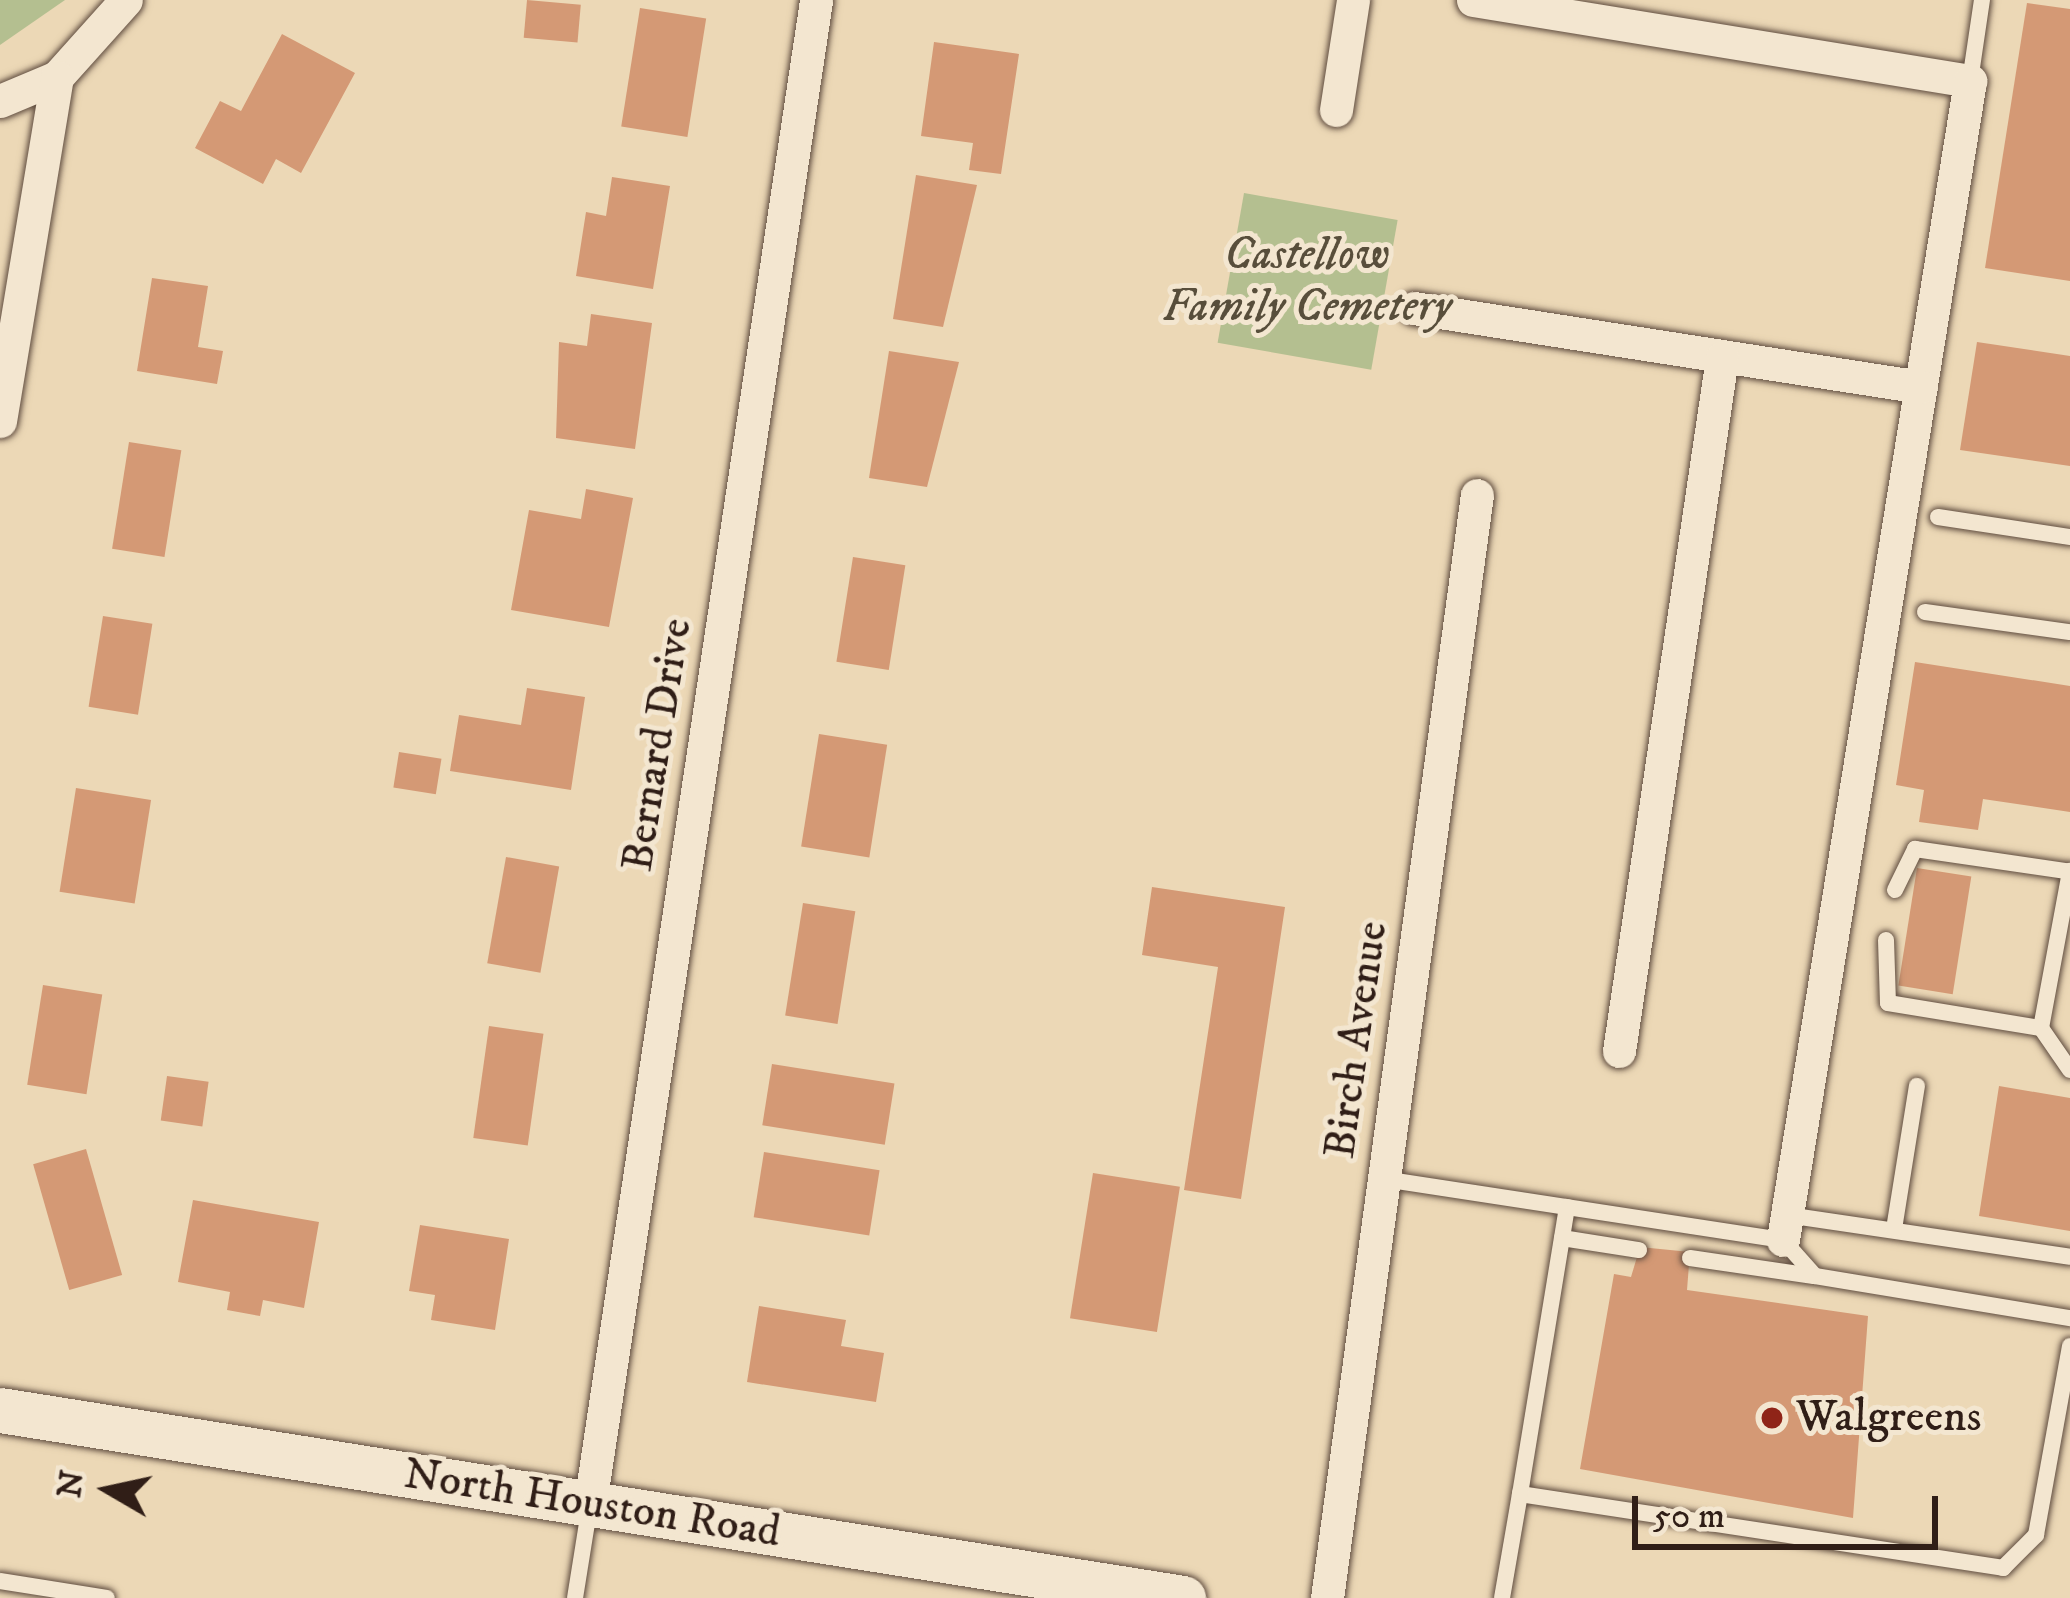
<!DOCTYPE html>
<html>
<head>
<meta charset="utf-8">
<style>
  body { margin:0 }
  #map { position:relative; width:2070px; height:1598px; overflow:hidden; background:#ecd8b6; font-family:"IM FELL DW Pica",serif }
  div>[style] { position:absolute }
  .green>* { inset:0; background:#b4bf90; transform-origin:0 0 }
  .building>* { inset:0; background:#d49975; transform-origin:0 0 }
  .roads { filter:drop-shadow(0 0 3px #5f4c3f) drop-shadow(0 0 3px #5f4c3f) }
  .lane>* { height:16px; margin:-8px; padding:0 8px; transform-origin:8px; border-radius:8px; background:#f3e6d0 }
  .street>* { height:33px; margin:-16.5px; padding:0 16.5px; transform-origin:16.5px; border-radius:16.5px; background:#f3e6d0 }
  .secondary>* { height:45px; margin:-22.5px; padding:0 22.5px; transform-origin:22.5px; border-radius:22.5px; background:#f3e6d0 }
  .dots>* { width:33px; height:33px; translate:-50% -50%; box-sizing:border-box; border:6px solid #f3e6d0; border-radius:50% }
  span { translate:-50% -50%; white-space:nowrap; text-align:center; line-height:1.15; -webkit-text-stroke:10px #f3e6d0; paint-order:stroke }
  .park-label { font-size:45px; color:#584e3b; font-style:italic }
  .street-label { font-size:45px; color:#301e17 }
  .poi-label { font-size:45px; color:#301e17 }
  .left { translate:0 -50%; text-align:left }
  .north { position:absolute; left:48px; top:1430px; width:120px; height:120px; -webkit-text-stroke:9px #f3e6d0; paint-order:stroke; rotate:279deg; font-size:33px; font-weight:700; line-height:48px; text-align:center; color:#301e17 }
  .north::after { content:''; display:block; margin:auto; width:42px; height:54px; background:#301e17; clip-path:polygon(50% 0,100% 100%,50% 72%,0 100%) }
  .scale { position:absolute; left:1632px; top:1496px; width:306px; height:54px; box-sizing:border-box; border:6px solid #301e17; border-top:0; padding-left:15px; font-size:36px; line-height:42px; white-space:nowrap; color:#301e17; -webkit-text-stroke:9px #f3e6d0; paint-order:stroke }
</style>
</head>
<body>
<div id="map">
  <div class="green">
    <i style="clip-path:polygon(0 0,65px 0,0 45px)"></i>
    <i style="left:1244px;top:193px;width:156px;height:152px;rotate:10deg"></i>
  </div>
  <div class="building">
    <i style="left:527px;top:0;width:54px;height:38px;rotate:5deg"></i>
    <i style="clip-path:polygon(2027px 3px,2070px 9px,2070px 281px,1985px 268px)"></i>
    <i style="left:640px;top:8px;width:67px;height:120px;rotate:9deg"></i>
    <i style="clip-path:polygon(282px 34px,355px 73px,301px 173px,276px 159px,263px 184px,195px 148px,220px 101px,241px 111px)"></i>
    <i style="clip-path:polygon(934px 42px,1019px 54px,1001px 174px,969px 170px,973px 143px,921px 136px)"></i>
    <i style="clip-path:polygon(916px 175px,977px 185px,943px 327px,893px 319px)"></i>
    <i style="clip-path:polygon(612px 177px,670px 186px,653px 289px,576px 276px,586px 212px,606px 216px)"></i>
    <i style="clip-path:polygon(152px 278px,208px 286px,198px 347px,223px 351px,217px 384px,137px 371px)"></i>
    <i style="clip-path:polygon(591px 314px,652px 323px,635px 449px,556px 438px,559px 342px,587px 346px)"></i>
    <i style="clip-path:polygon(1977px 342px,2070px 356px,2070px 466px,1960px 450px)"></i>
    <i style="clip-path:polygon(889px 351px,959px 362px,927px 487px,869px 478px)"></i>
    <i style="left:129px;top:442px;width:53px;height:108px;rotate:9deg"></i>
    <i style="clip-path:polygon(586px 489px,633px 498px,609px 627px,511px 610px,529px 510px,581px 519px)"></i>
    <i style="left:853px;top:557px;width:53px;height:106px;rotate:9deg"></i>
    <i style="left:103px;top:616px;width:50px;height:92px;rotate:9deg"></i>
    <i style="clip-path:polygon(1915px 662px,2070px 686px,2070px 812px,1983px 799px,1978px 830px,1919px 822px,1924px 790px,1896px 785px)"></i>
    <i style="clip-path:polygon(527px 688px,585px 697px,571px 790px,450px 771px,459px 715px,521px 725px)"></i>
    <i style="left:819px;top:734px;width:69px;height:114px;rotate:9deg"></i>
    <i style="left:399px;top:752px;width:43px;height:36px;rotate:9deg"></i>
    <i style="left:76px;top:788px;width:76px;height:105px;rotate:9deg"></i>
    <i style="left:506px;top:857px;width:54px;height:108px;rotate:10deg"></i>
    <i style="left:1917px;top:868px;width:55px;height:119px;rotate:9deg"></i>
    <i style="clip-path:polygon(1152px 887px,1285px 907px,1241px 1199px,1184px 1190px,1218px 967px,1142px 955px)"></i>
    <i style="left:803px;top:903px;width:53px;height:114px;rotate:9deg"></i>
    <i style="left:43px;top:985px;width:60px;height:101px;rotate:9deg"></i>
    <i style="left:489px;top:1026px;width:55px;height:113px;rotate:8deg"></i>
    <i style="left:772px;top:1064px;width:124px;height:62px;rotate:9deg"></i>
    <i style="left:167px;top:1076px;width:42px;height:45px;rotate:8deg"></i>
    <i style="clip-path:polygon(1999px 1086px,2070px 1098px,2070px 1231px,1979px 1216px)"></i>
    <i style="left:86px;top:1149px;width:131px;height:55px;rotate:74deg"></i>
    <i style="left:764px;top:1152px;width:117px;height:66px;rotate:9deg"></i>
    <i style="left:1093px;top:1173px;width:88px;height:147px;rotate:9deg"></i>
    <i style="clip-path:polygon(193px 1200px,319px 1222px,304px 1308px,263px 1300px,260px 1316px,227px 1310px,230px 1292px,178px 1282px)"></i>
    <i style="clip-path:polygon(420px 1225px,509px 1239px,495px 1330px,431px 1320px,435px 1295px,409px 1291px)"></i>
    <i style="clip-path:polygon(1640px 1247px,1690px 1252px,1687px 1290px,1868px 1316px,1853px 1518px,1580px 1469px,1614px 1274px,1631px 1277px)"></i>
    <i style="clip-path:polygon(759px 1306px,846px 1320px,841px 1346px,884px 1353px,876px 1402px,747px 1382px)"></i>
  </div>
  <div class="roads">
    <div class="lane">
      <i style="left:1970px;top:81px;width:82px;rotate:-81.6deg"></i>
      <i style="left:1938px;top:517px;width:134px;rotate:8.6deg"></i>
      <i style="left:1925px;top:612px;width:146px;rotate:7.9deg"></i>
      <i style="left:1895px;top:890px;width:46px;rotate:-64deg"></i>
      <i style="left:1915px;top:849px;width:153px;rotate:8.3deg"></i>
      <i style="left:1886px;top:940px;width:63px;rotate:88.2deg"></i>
      <i style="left:1888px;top:1003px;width:155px;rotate:9.3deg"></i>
      <i style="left:2041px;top:1028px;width:160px;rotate:-79.5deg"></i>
      <i style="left:2041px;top:1028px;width:51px;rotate:55.4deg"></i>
      <i style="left:1384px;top:1179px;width:404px;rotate:8.7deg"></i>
      <i style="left:1783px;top:1240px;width:48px;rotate:48.4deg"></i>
      <i style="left:1815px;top:1276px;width:258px;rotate:9.4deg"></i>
      <i style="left:1567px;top:1207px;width:291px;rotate:99.3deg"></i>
      <i style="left:1520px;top:1494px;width:489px;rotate:8.7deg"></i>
      <i style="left:2003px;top:1568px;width:47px;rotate:-45deg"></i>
      <i style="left:2036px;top:1535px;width:192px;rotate:-79.8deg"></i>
      <i style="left:1787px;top:1215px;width:286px;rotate:8.4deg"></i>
      <i style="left:1894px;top:1229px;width:145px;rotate:-80.9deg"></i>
      <i style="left:1562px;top:1238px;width:78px;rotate:8.9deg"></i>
      <i style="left:1690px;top:1258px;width:125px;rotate:8.3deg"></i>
      <i style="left:0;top:1581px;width:108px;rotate:9deg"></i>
      <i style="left:575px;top:1598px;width:95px;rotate:-80.9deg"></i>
      <i style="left:1502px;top:1598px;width:106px;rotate:-80.2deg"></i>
    </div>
    <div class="street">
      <i style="left:1473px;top:0;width:504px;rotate:9.26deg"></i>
      <i style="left:1970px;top:81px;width:1174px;rotate:99.17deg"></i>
      <i style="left:0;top:101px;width:62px;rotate:-22.8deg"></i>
      <i style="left:57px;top:77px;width:103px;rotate:-48.1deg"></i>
      <i style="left:1336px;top:110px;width:111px;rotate:-81.2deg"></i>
      <i style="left:1414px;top:308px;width:513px;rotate:8.86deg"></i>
      <i style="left:0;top:421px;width:349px;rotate:-80.6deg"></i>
      <i style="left:1619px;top:1051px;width:701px;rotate:-81.55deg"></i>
      <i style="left:590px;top:1504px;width:1521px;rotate:-81.45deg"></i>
      <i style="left:1327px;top:1598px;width:1113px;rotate:-82.26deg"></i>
    </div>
    <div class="secondary">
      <i style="left:0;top:1410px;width:1198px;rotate:9.03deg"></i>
    </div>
  </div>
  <div class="dots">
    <i style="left:1772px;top:1418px;background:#8f2418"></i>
  </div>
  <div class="park-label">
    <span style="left:1307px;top:282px">Castellow<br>Family Cemetery</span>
  </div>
  <div class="street-label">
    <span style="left:658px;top:745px;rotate:-81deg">Bernard Drive</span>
    <span style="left:1357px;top:1040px;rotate:-82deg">Birch Avenue</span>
    <span style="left:592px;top:1504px;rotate:9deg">North Houston Road</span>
  </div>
  <div class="poi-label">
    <span class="left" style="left:1796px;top:1418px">Walgreens</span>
  </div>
  <div class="north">N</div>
  <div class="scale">50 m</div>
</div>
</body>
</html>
